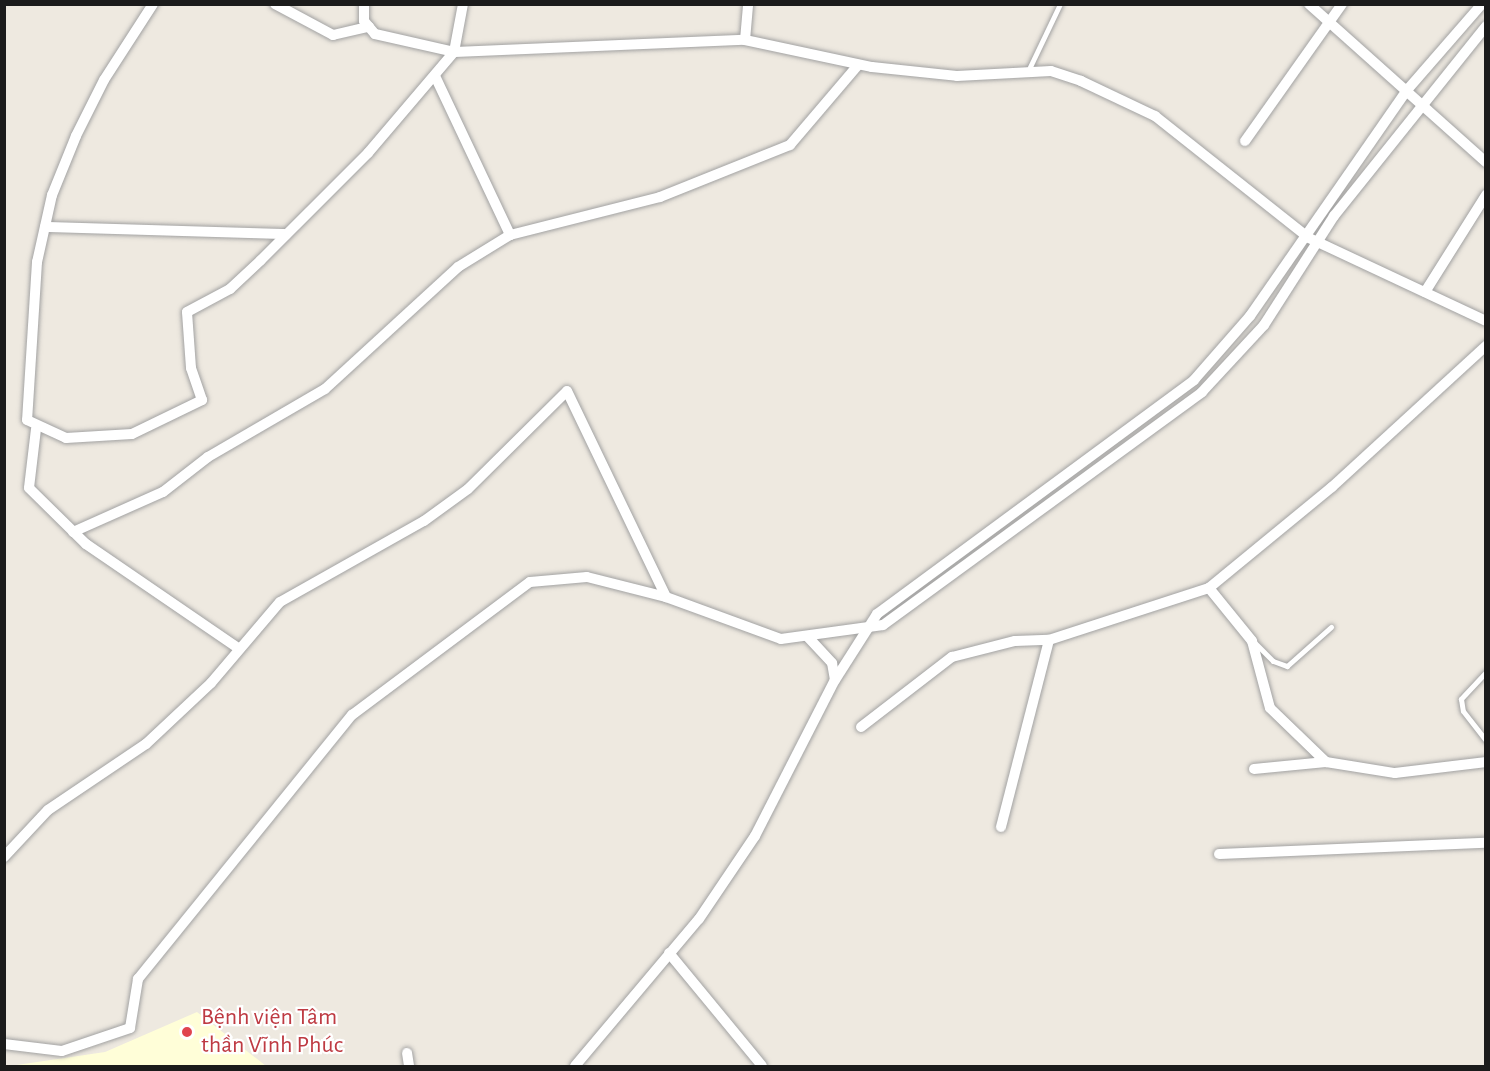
<!DOCTYPE html>
<html>
<head>
<meta charset="utf-8">
<style>
  body { margin:0 }
  #map { position:relative; width:1490px; height:1071px; overflow:hidden; background:#eee9e0; font-family:"Alegreya Sans",sans-serif }
  div>[style] { position:absolute }
  .education>* { inset:0; background:#fffed8 }
  .roads { filter:drop-shadow(0 0 2px #a2a2a2) drop-shadow(0 0 2px #a2a2a2) }
  .service>* { height:5px; margin:-2.5px; padding:0 2.5px; transform-origin:2.5px; border-radius:2.5px; background:#fff }
  .minor>* { height:10px; margin:-5px; padding:0 5px; transform-origin:5px; border-radius:5px; background:#fff }
  .dots>* { width:16px; height:16px; translate:-50% -50%; box-sizing:border-box; border:3px solid #fff; border-radius:50% }
  span { translate:-50% -50%; white-space:nowrap; text-align:center; line-height:1.15; -webkit-text-stroke:4.5px #fff; paint-order:stroke }
  .health-label { font-size:24px; color:#be3a42 }
  .left { translate:0 -50%; text-align:left }
  .frame { position:absolute; inset:0; border:6px solid #1b1b1b; pointer-events:none }
</style>
</head>
<body>
<div id="map">
  <div class="education">
    <i style="clip-path:polygon(197px 1012px,266px 1066px,10px 1066px,105px 1052px)"></i>
  </div>
  <div class="roads">
    <div class="service">
      <i style="left:1028px;top:71px;width:74px;rotate:-64.5deg"></i>
      <i style="left:1256px;top:644px;width:24px;rotate:45deg"></i>
      <i style="left:1273px;top:661px;width:15px;rotate:20deg"></i>
      <i style="left:1287px;top:666px;width:59px;rotate:-41.6deg"></i>
      <i style="left:1486px;top:672px;width:37px;rotate:133deg"></i>
      <i style="left:1461px;top:699px;width:12px;rotate:81deg"></i>
      <i style="left:1463px;top:711px;width:37px;rotate:52deg"></i>
    </div>
    <div class="minor">
      <i style="left:153px;top:4px;width:90px;rotate:122.8deg"></i>
      <i style="left:104px;top:80px;width:63px;rotate:116.6deg"></i>
      <i style="left:76px;top:136px;width:64px;rotate:112.1deg"></i>
      <i style="left:52px;top:195px;width:69px;rotate:102.6deg"></i>
      <i style="left:37px;top:262px;width:158px;rotate:93.6deg"></i>
      <i style="left:27px;top:420px;width:43px;rotate:24.8deg"></i>
      <i style="left:66px;top:438px;width:66px;rotate:-3.5deg"></i>
      <i style="left:132px;top:434px;width:78px;rotate:-25.9deg"></i>
      <i style="left:202px;top:400px;width:34px;rotate:-109deg"></i>
      <i style="left:191px;top:368px;width:56px;rotate:-94.1deg"></i>
      <i style="left:187px;top:312px;width:49px;rotate:-28.1deg"></i>
      <i style="left:230px;top:289px;width:42px;rotate:-43.1deg"></i>
      <i style="left:261px;top:260px;width:151px;rotate:-45deg"></i>
      <i style="left:368px;top:153px;width:133px;rotate:-49.6deg"></i>
      <i style="left:454px;top:52px;width:291px;rotate:-2.4deg"></i>
      <i style="left:745px;top:40px;width:36px;rotate:-85deg"></i>
      <i style="left:275px;top:4px;width:66px;rotate:28.1deg"></i>
      <i style="left:333px;top:35px;width:37px;rotate:-13deg"></i>
      <i style="left:364px;top:4px;width:17px;rotate:90deg"></i>
      <i style="left:364px;top:21px;width:17px;rotate:50deg"></i>
      <i style="left:375px;top:34px;width:81px;rotate:12.8deg"></i>
      <i style="left:454px;top:52px;width:49px;rotate:-79.4deg"></i>
      <i style="left:1309px;top:4px;width:237px;rotate:41.8deg"></i>
      <i style="left:745px;top:40px;width:130px;rotate:12deg"></i>
      <i style="left:872px;top:67px;width:85px;rotate:6deg"></i>
      <i style="left:957px;top:76px;width:94px;rotate:-3deg"></i>
      <i style="left:1051px;top:71px;width:32px;rotate:18deg"></i>
      <i style="left:1081px;top:81px;width:82px;rotate:25.3deg"></i>
      <i style="left:1155px;top:116px;width:196px;rotate:38.4deg"></i>
      <i style="left:1309px;top:238px;width:195px;rotate:25.1deg"></i>
      <i style="left:435px;top:76px;width:176px;rotate:64.7deg"></i>
      <i style="left:1245px;top:141px;width:168px;rotate:-54.7deg"></i>
      <i style="left:45px;top:227px;width:241px;rotate:1.7deg"></i>
      <i style="left:1425px;top:292px;width:115px;rotate:-57.8deg"></i>
      <i style="left:36px;top:429px;width:59px;rotate:96.8deg"></i>
      <i style="left:29px;top:488px;width:80px;rotate:44.5deg"></i>
      <i style="left:86px;top:544px;width:184px;rotate:34.4deg"></i>
      <i style="left:73px;top:532px;width:98px;rotate:-24deg"></i>
      <i style="left:163px;top:492px;width:57px;rotate:-37.9deg"></i>
      <i style="left:208px;top:457px;width:135px;rotate:-30.2deg"></i>
      <i style="left:325px;top:389px;width:180px;rotate:-42.5deg"></i>
      <i style="left:458px;top:267px;width:61px;rotate:-31.6deg"></i>
      <i style="left:510px;top:235px;width:155px;rotate:-14.2deg"></i>
      <i style="left:660px;top:197px;width:140px;rotate:-21.8deg"></i>
      <i style="left:790px;top:145px;width:105px;rotate:-49.6deg"></i>
      <i style="left:1209px;top:588px;width:68px;rotate:50.9deg"></i>
      <i style="left:1252px;top:641px;width:69px;rotate:75deg"></i>
      <i style="left:1270px;top:708px;width:78px;rotate:44deg"></i>
      <i style="left:1326px;top:762px;width:70px;rotate:9.1deg"></i>
      <i style="left:1395px;top:773px;width:92px;rotate:-6.9deg"></i>
      <i style="left:807px;top:636px;width:37px;rotate:47deg"></i>
      <i style="left:832px;top:663px;width:17px;rotate:80deg"></i>
      <i style="left:861px;top:727px;width:115px;rotate:-37.6deg"></i>
      <i style="left:952px;top:657px;width:65px;rotate:-14.3deg"></i>
      <i style="left:1015px;top:641px;width:34px;rotate:-2deg"></i>
      <i style="left:1049px;top:640px;width:168px;rotate:-18deg"></i>
      <i style="left:1209px;top:588px;width:159px;rotate:-39.4deg"></i>
      <i style="left:1332px;top:487px;width:209px;rotate:-42.5deg"></i>
      <i style="left:1254px;top:769px;width:72px;rotate:-5.6deg"></i>
      <i style="left:1001px;top:827px;width:193px;rotate:-75.6deg"></i>
      <i style="left:1219px;top:854px;width:267px;rotate:-2.4deg"></i>
      <i style="left:4px;top:857px;width:64px;rotate:-46.9deg"></i>
      <i style="left:48px;top:810px;width:118px;rotate:-34deg"></i>
      <i style="left:146px;top:744px;width:89px;rotate:-43.2deg"></i>
      <i style="left:211px;top:683px;width:106px;rotate:-49.6deg"></i>
      <i style="left:280px;top:602px;width:165px;rotate:-29.4deg"></i>
      <i style="left:424px;top:521px;width:54px;rotate:-36deg"></i>
      <i style="left:468px;top:489px;width:139px;rotate:-44.7deg"></i>
      <i style="left:567px;top:391px;width:229px;rotate:64.3deg"></i>
      <i style="left:666px;top:597px;width:122px;rotate:20.1deg"></i>
      <i style="left:781px;top:639px;width:103px;rotate:-7.8deg"></i>
      <i style="left:883px;top:625px;width:395px;rotate:-36.1deg"></i>
      <i style="left:1202px;top:392px;width:91px;rotate:-47.2deg"></i>
      <i style="left:1264px;top:325px;width:130px;rotate:-57.3deg"></i>
      <i style="left:1334px;top:216px;width:243px;rotate:-51.3deg"></i>
      <i style="left:669px;top:953px;width:146px;rotate:50.5deg"></i>
      <i style="left:4px;top:1044px;width:58px;rotate:6.9deg"></i>
      <i style="left:62px;top:1051px;width:72px;rotate:-18.7deg"></i>
      <i style="left:130px;top:1028px;width:50px;rotate:-80.7deg"></i>
      <i style="left:138px;top:979px;width:340px;rotate:-51deg"></i>
      <i style="left:352px;top:715px;width:222px;rotate:-36.8deg"></i>
      <i style="left:530px;top:582px;width:57px;rotate:-5deg"></i>
      <i style="left:587px;top:577px;width:81px;rotate:14.2deg"></i>
      <i style="left:407px;top:1053px;width:13px;rotate:81deg"></i>
      <i style="left:575px;top:1066px;width:192px;rotate:-49.9deg"></i>
      <i style="left:699px;top:919px;width:100px;rotate:-56deg"></i>
      <i style="left:755px;top:836px;width:175px;rotate:-62.9deg"></i>
      <i style="left:835px;top:680px;width:78px;rotate:-57.5deg"></i>
      <i style="left:877px;top:614px;width:394px;rotate:-36.4deg"></i>
      <i style="left:1194px;top:380px;width:85px;rotate:-48.8deg"></i>
      <i style="left:1250px;top:316px;width:277px;rotate:-55.2deg"></i>
      <i style="left:1408px;top:89px;width:113px;rotate:-49deg"></i>
    </div>
  </div>
  <div class="dots">
    <i style="left:187px;top:1032px;background:#e0444e"></i>
  </div>
  <div class="health-label">
    <span class="left" style="left:201px;top:1032px">Bệnh viện Tâm<br>thần Vĩnh Phúc</span>
  </div>
  <div class="frame"></div>
</div>
</body>
</html>
